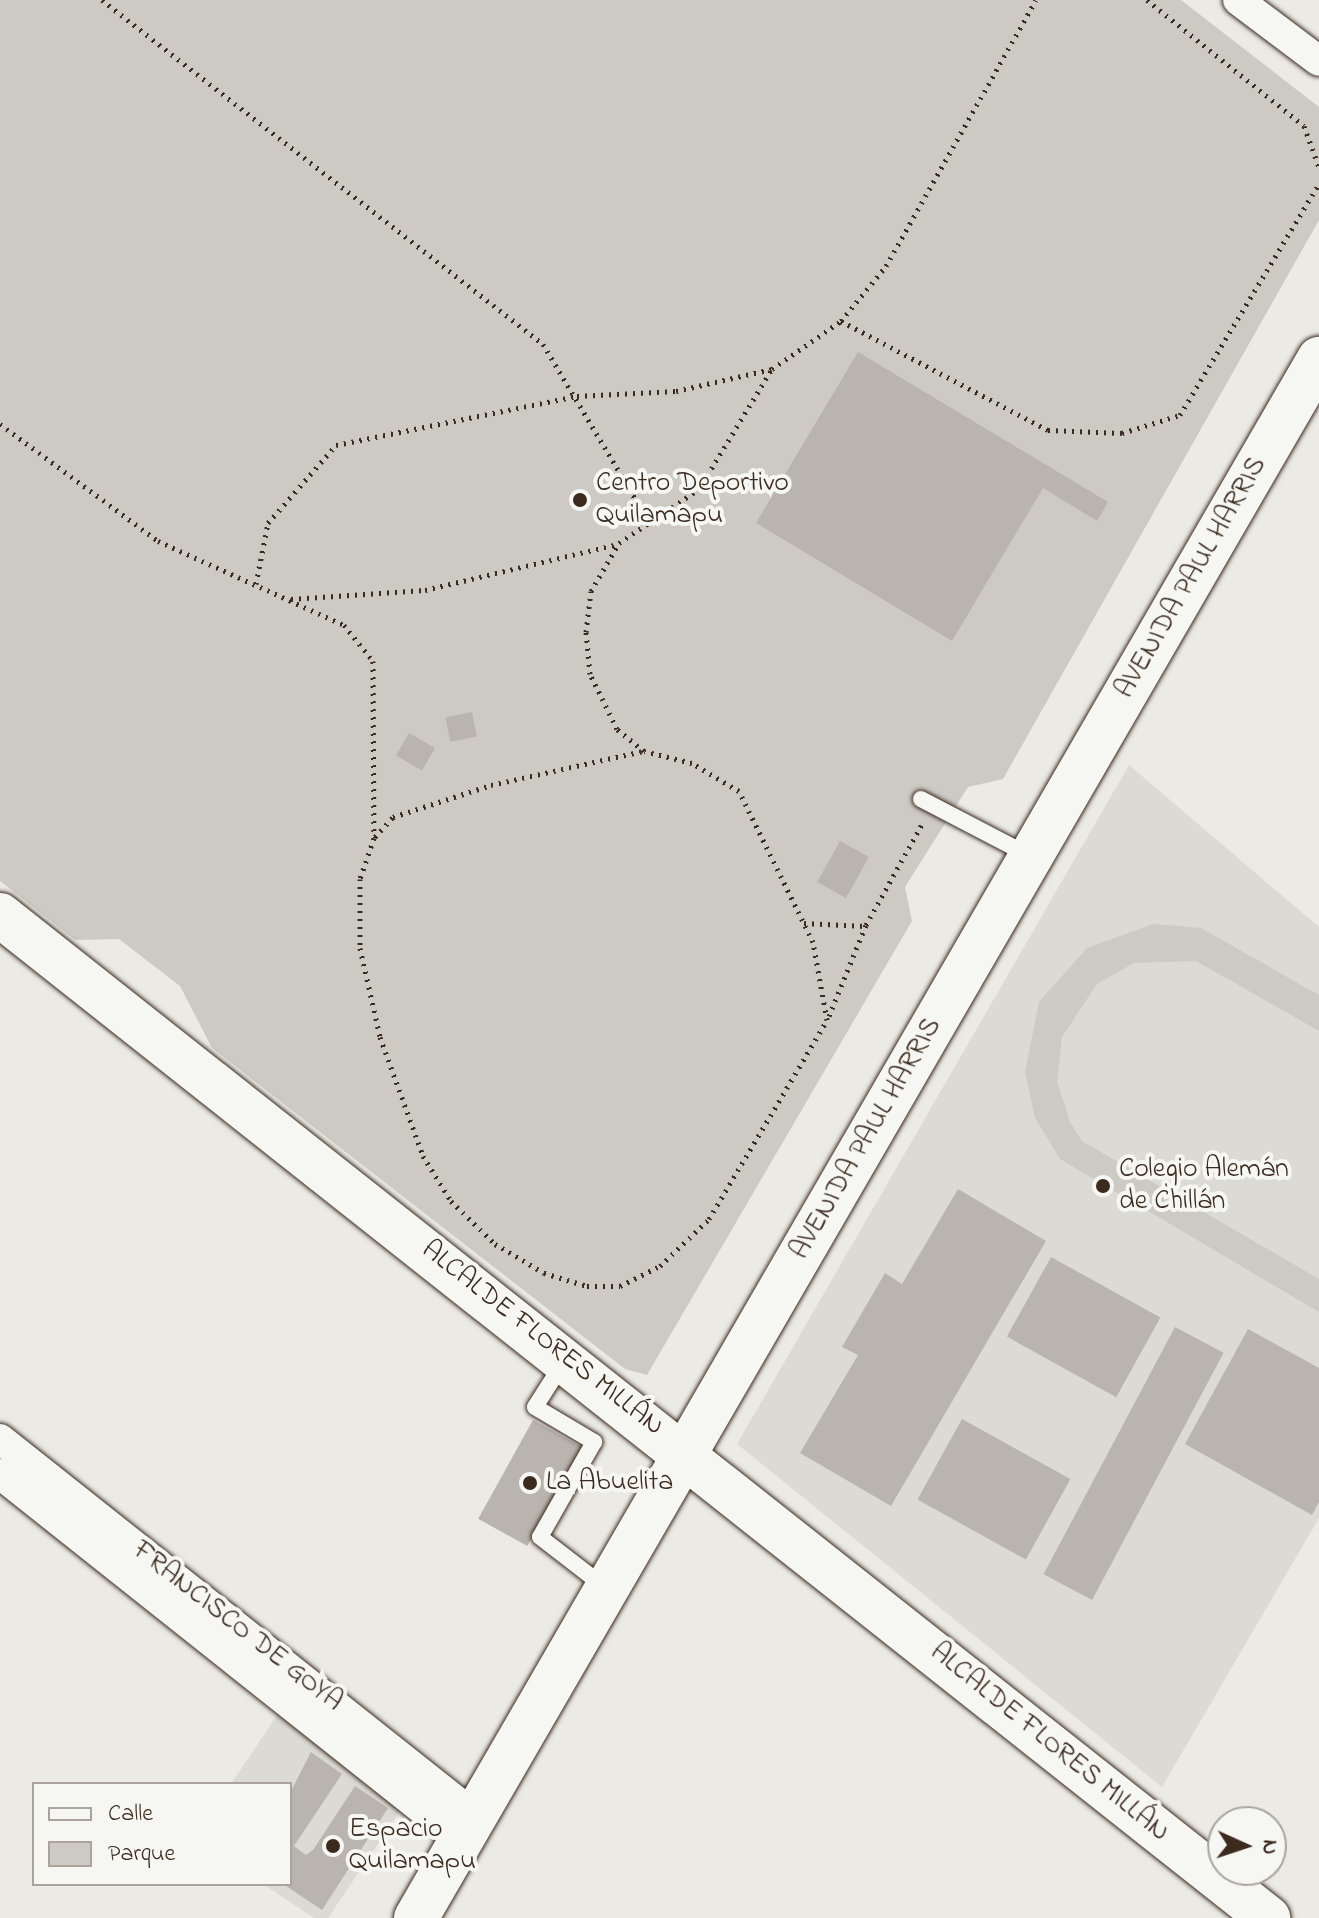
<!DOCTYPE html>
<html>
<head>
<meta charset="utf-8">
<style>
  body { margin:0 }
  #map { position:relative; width:1319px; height:1918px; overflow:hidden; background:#ebeae5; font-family:"Indie Flower",sans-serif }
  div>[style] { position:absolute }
  .built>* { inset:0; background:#dcdad4 }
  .green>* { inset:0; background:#cdcac4 }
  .building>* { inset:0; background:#bab4ae; transform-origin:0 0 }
  .path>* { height:5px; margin-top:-2.5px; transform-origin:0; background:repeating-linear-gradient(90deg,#3b2a1e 0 2px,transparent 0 8px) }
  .roads { filter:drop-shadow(0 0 2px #3b2a1e) drop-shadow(0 0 2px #3b2a1e) }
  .lane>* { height:16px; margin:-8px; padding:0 8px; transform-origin:8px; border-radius:8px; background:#f6f6f2 }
  .street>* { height:30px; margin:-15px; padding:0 15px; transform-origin:15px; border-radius:15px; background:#f6f6f2 }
  .secondary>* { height:44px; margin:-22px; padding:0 22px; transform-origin:22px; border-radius:22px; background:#f6f6f2 }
  .dots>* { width:22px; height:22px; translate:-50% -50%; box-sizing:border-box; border:4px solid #f6f6f2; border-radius:50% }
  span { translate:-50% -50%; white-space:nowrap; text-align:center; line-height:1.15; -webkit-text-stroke:8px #f6f6f2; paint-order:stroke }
  .poi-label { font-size:28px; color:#3b2a1e }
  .left { translate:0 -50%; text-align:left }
  .street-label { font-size:28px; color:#3b2a1e }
  .legend { position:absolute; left:32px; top:1782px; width:260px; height:104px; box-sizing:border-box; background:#f6f6f2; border:2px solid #aba49d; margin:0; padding:10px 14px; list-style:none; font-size:24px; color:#3b2a1e }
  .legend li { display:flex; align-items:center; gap:16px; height:40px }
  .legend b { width:40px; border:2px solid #aba49d }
  .north { position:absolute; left:1207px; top:1806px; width:80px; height:80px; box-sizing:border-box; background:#f6f6f2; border:2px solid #aba49d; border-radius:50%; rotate:93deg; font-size:22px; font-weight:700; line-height:32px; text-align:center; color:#3b2a1e }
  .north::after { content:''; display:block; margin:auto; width:28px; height:36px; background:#3b2a1e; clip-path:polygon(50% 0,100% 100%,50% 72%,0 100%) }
</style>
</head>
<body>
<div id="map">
  <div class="built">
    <i style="clip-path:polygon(1129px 765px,1319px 927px,1319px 1518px,1162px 1787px,737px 1444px)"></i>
    <i style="clip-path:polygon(280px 1711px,402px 1808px,328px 1918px,314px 1918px,263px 1884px,290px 1884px,290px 1784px,231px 1784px)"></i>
  </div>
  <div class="green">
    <i style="clip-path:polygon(0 0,1181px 0,1319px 107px,1319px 220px,1003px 779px,968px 787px,905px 887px,912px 921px,647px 1375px,625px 1369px,212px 1048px,180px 986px,119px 939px,75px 940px,0 881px)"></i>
    <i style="clip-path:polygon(1153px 924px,1201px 928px,1319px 995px,1319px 1031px,1196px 961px,1134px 963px,1097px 984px,1062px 1037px,1057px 1081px,1070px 1122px,1082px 1141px,1319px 1279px,1319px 1312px,1060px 1159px,1035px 1118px,1025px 1072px,1039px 1002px,1087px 948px)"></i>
  </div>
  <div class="building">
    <i style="clip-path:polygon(858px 352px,1108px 502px,1097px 521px,1043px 488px,952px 641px,756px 523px)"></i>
    <i style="left:472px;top:712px;width:25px;height:27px;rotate:79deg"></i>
    <i style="left:409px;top:733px;width:30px;height:26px;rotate:30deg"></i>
    <i style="left:840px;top:841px;width:33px;height:47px;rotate:29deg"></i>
    <i style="clip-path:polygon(958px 1189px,1046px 1241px,891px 1506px,800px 1453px,858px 1355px,842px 1347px,885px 1273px,902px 1284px)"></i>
    <i style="left:1051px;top:1257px;width:125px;height:91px;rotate:29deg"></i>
    <i style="left:1175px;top:1327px;width:55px;height:280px;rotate:28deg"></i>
    <i style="clip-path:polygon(1248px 1329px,1319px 1368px,1319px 1502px,1312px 1515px,1185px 1444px)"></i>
    <i style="left:962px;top:1419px;width:124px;height:92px;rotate:29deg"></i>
    <i style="left:533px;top:1420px;width:56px;height:113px;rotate:29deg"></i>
    <i style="clip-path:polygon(311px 1752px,342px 1774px,294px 1846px,306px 1855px,313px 1850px,355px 1786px,388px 1808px,322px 1910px,283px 1884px,290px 1884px,290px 1793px)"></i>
  </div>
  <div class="path">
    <i style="left:102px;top:0;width:559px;rotate:37.96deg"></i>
    <i style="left:543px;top:344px;width:211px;rotate:59.2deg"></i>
    <i style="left:1147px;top:0;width:201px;rotate:38.7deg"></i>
    <i style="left:1304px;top:126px;width:44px;rotate:69.9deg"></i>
    <i style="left:841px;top:321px;width:234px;rotate:27.8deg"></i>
    <i style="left:1048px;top:430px;width:74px;rotate:2.3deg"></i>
    <i style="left:1122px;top:433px;width:61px;rotate:-17.2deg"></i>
    <i style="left:1180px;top:415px;width:270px;rotate:-59deg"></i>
    <i style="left:0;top:424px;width:197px;rotate:36.5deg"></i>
    <i style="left:158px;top:541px;width:204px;rotate:24.3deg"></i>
    <i style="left:344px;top:625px;width:46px;rotate:51.1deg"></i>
    <i style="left:373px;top:661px;width:177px;rotate:89.7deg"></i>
    <i style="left:374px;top:838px;width:43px;rotate:108.9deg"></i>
    <i style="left:360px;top:879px;width:69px;rotate:90deg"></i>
    <i style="left:360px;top:948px;width:91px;rotate:77.3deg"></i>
    <i style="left:380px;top:1037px;width:127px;rotate:70.1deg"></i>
    <i style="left:423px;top:1156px;width:53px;rotate:58.1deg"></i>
    <i style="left:451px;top:1201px;width:62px;rotate:44.3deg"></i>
    <i style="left:495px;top:1244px;width:57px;rotate:30.6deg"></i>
    <i style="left:544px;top:1273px;width:45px;rotate:16.8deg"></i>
    <i style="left:587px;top:1286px;width:33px"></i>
    <i style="left:620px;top:1286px;width:45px;rotate:-26.6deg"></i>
    <i style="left:660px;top:1266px;width:68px;rotate:-43.8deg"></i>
    <i style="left:709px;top:1219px;width:231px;rotate:-59.3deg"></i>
    <i style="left:827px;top:1020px;width:79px;rotate:-100.2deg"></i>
    <i style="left:813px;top:942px;width:168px;rotate:-116.1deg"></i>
    <i style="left:739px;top:791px;width:55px;rotate:-149.2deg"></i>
    <i style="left:692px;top:763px;width:49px;rotate:-166deg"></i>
    <i style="left:644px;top:751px;width:35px;rotate:-141deg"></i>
    <i style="left:617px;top:729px;width:61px;rotate:-116.1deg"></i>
    <i style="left:590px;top:674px;width:42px;rotate:-95.4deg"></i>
    <i style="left:586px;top:632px;width:41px;rotate:-83deg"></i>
    <i style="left:591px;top:591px;width:56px;rotate:-59.7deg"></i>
    <i style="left:619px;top:543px;width:97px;rotate:-34deg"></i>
    <i style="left:699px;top:489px;width:140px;rotate:-58.7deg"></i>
    <i style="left:256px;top:584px;width:62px;rotate:-78.9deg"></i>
    <i style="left:268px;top:523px;width:103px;rotate:-48.9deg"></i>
    <i style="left:336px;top:445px;width:246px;rotate:-11.5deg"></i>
    <i style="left:577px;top:396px;width:99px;rotate:-2.9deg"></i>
    <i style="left:676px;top:391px;width:98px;rotate:-12.9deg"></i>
    <i style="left:772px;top:369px;width:84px;rotate:-34.8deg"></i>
    <i style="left:841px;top:321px;width:71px;rotate:-50.7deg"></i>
    <i style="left:886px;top:266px;width:305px;rotate:-60.6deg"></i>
    <i style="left:291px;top:599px;width:134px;rotate:-3.8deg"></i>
    <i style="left:425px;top:590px;width:198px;rotate:-13.4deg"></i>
    <i style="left:375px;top:837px;width:27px;rotate:-48deg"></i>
    <i style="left:393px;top:817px;width:103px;rotate:-18.1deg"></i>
    <i style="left:491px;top:785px;width:156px;rotate:-12.6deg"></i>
    <i style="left:804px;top:923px;width:61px;rotate:2.8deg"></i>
    <i style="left:829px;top:1016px;width:98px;rotate:-67.9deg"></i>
    <i style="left:866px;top:925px;width:115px;rotate:-61deg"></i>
  </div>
  <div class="roads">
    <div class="lane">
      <i style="left:921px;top:799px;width:123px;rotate:27.6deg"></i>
      <i style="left:563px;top:1363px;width:52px;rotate:122.5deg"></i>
      <i style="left:535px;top:1407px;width:69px;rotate:30.7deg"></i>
      <i style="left:594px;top:1442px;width:109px;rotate:119.6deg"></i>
      <i style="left:540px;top:1537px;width:83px;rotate:37.7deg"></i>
    </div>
    <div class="street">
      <i style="left:1238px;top:0;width:101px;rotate:37deg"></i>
      <i style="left:0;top:1439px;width:606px;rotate:38.44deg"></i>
      <i style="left:0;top:1474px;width:589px;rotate:38.45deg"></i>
    </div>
    <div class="secondary">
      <i style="left:0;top:915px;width:1617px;rotate:38.34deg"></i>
      <i style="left:416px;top:1918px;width:1802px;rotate:-59.92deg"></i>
    </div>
  </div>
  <div class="dots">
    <i style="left:580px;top:500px;background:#3b2a1e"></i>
    <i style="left:1103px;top:1186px;background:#3b2a1e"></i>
    <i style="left:530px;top:1483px;background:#3b2a1e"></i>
    <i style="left:333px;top:1846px;background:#3b2a1e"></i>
  </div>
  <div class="poi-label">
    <span class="left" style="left:596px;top:500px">Centro Deportivo<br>Quilamapu</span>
    <span class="left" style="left:1119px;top:1186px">Colegio Alemán<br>de Chillán</span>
    <span class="left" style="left:546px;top:1483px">La Abuelita</span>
    <span class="left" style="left:349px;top:1846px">Espacio<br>Quilamapu</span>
  </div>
  <div class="street-label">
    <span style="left:1192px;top:578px;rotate:-60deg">AVENIDA PAUL HARRIS</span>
    <span style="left:867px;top:1139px;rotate:-60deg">AVENIDA PAUL HARRIS</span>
    <span style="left:542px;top:1339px;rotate:38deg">ALCALDE FLORES MILLÁN</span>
    <span style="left:237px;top:1627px;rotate:38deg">FRANCISCO DE GOYA</span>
    <span style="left:1049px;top:1743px;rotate:39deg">ALCALDE FLORES MILLÁN</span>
  </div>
  <ul class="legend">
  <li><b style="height:10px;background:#f6f6f2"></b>Calle</li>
  <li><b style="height:22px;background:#cdcac4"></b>Parque</li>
  </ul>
  <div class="north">N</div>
</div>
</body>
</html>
